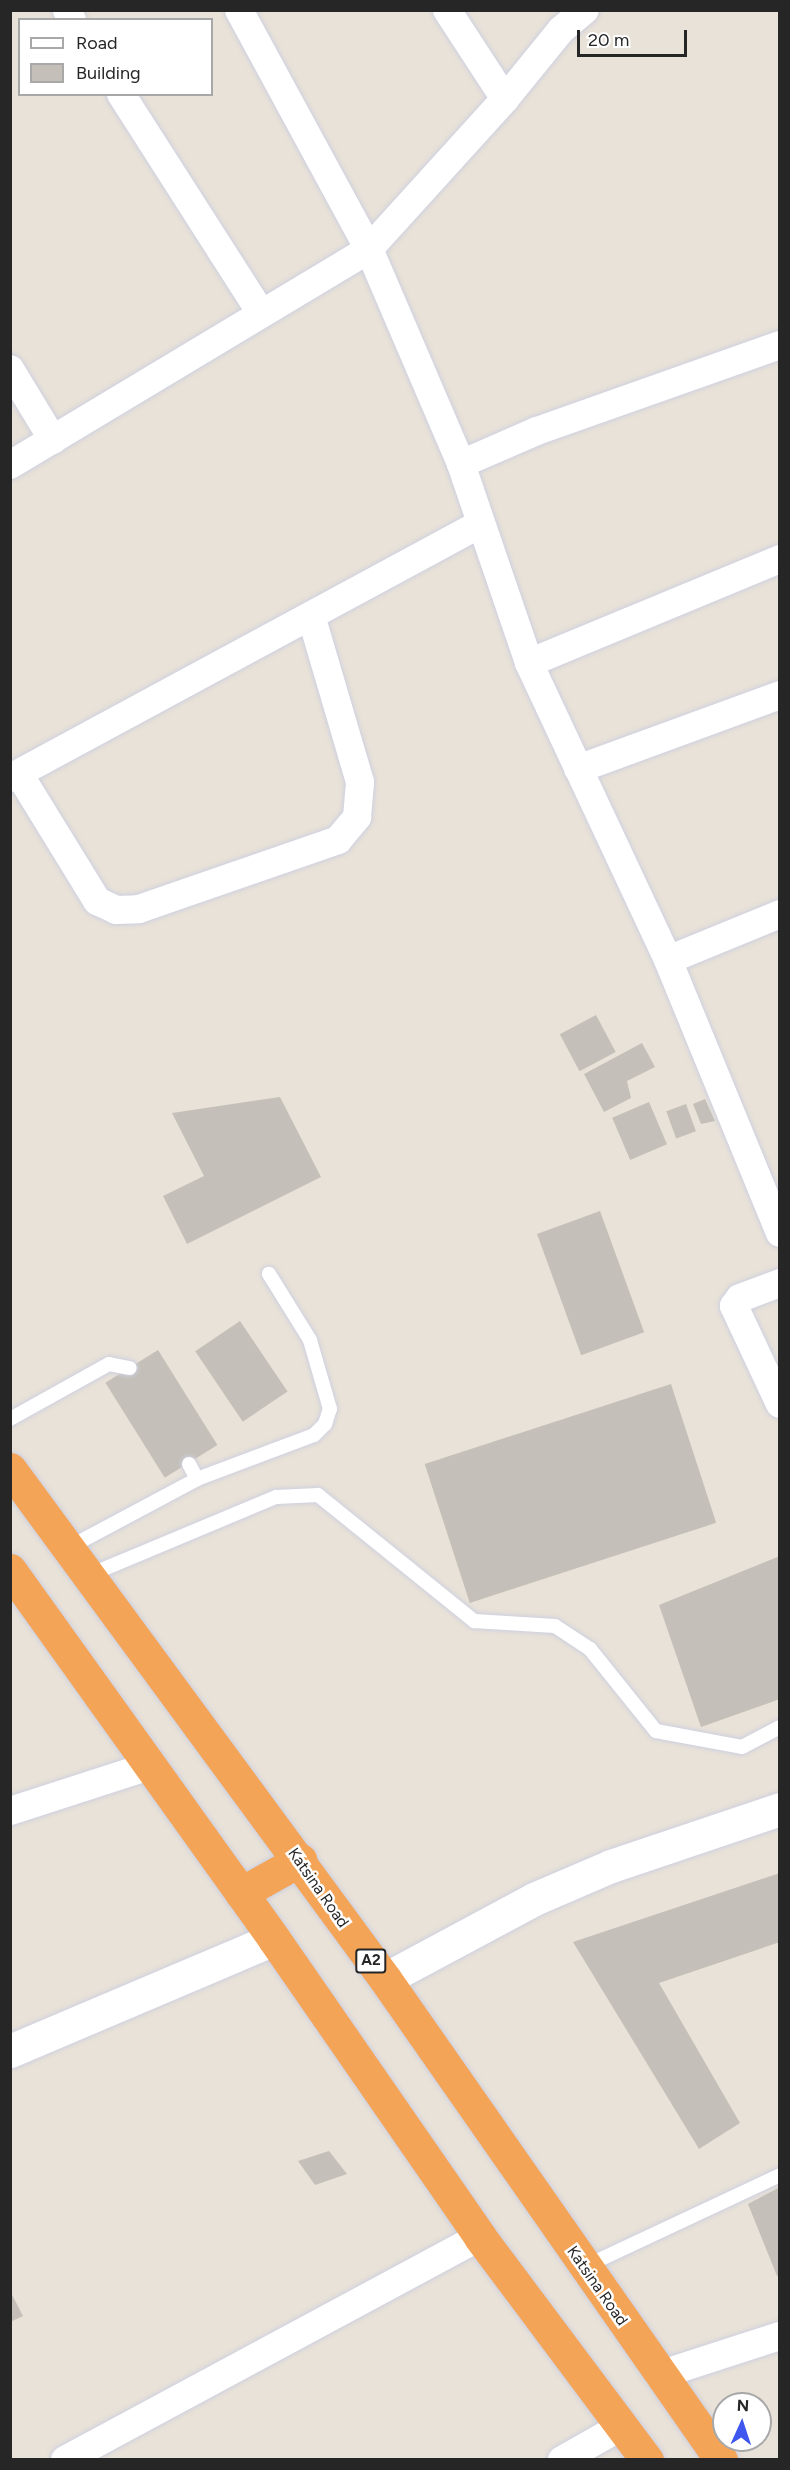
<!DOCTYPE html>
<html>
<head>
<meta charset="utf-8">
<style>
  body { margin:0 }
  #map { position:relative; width:790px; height:2470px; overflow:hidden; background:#e9e2d8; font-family:Figtree,sans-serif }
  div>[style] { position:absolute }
  .building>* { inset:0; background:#c4bfb8; transform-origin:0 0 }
  .roads { filter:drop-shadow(0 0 2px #ced0df) drop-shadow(0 0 2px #ced0df) }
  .lane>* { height:14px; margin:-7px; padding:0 7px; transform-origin:7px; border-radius:7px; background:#fff }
  .street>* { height:28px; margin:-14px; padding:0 14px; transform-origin:14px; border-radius:14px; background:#fff }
  .secondary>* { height:33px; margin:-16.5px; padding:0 16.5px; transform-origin:16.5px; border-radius:16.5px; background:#fff }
  .highway>* { height:33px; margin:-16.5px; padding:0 16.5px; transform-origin:16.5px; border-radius:16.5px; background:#f4a457 }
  span { translate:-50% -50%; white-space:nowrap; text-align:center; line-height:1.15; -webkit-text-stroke:5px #fff; paint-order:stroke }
  .shield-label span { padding:2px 4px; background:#fff; border:2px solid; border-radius:4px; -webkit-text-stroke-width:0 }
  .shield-label { font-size:15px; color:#262626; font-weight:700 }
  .street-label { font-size:16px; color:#262626 }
  .frame { position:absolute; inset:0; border:12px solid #262626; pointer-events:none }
  .legend { position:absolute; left:18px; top:18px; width:195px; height:78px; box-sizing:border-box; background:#fff; border:2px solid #a8a8a8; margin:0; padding:8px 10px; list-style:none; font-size:18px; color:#262626 }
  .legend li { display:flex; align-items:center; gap:12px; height:30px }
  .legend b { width:30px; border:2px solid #a8a8a8 }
  .north { position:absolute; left:712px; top:2392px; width:60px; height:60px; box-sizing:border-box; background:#fff; border:2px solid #a8a8a8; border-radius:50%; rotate:3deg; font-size:16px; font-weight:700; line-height:24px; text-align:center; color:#262626 }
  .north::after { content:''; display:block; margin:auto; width:21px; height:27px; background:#3f56ef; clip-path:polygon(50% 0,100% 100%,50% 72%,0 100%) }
  .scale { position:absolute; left:577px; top:30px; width:110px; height:27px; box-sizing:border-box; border:3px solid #262626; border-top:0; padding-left:8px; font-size:18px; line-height:21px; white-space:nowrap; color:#262626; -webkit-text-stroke:4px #fff; paint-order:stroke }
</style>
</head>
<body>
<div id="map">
  <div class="building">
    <i style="left:596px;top:1015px;width:42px;height:41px;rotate:62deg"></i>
    <i style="clip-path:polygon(642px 1043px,655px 1067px,627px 1081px,631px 1098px,604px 1112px,584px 1074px)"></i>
    <i style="clip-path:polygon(280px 1097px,321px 1177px,187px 1244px,163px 1196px,204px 1176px,172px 1113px)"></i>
    <i style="clip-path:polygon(705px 1099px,715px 1121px,701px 1124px,693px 1104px)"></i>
    <i style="left:649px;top:1102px;width:46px;height:40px;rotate:67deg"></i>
    <i style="left:686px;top:1104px;width:29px;height:21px;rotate:70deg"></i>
    <i style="left:600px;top:1211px;width:129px;height:67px;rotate:70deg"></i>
    <i style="left:240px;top:1321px;width:85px;height:54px;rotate:56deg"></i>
    <i style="left:158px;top:1350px;width:112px;height:62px;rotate:58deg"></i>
    <i style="left:671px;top:1384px;width:146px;height:259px;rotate:72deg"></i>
    <i style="clip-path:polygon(780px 1556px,780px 1699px,701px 1727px,659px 1605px)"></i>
    <i style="clip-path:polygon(780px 1873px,780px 1942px,659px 1983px,740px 2123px,699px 2149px,573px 1942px)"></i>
    <i style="clip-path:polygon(329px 2151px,347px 2174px,315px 2185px,298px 2161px)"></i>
    <i style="clip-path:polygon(780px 2187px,780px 2275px,777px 2276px,748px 2204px)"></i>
    <i style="clip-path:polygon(10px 2291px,23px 2316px,10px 2322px)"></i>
  </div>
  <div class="roads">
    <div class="lane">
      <i style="left:10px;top:1419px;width:113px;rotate:-29.1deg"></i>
      <i style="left:109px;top:1364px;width:21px;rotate:11deg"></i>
      <i style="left:197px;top:1479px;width:125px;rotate:-20.6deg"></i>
      <i style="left:314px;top:1435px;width:16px;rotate:-45deg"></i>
      <i style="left:325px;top:1424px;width:16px;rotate:-72deg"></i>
      <i style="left:330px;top:1409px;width:72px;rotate:-106.2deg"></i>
      <i style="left:310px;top:1340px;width:78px;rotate:-121.8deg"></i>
      <i style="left:68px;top:1548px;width:146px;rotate:-28.1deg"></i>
      <i style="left:197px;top:1479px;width:17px;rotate:-118deg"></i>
      <i style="left:87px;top:1576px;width:205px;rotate:-22.7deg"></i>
      <i style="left:276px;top:1497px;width:42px;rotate:-2.7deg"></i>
      <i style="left:318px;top:1495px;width:201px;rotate:38.9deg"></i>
      <i style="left:474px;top:1621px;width:81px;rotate:3.5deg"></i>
      <i style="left:555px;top:1626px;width:42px;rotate:33.3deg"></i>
      <i style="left:590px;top:1649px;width:105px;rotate:51.2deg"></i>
      <i style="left:656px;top:1731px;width:87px;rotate:10.5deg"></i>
      <i style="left:742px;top:1747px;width:43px;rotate:-27.8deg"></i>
      <i style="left:586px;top:2266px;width:214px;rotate:-25.1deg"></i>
    </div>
    <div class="street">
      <i style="left:67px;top:10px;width:11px;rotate:63deg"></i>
      <i style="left:239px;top:10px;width:272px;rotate:61.5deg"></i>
      <i style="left:369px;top:249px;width:234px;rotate:66.8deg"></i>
      <i style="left:461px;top:464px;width:210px;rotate:71.1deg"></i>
      <i style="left:529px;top:663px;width:328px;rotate:64.9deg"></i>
      <i style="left:668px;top:960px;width:295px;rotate:67.7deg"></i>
      <i style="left:447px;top:10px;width:106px;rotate:56.9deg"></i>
      <i style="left:121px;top:94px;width:258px;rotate:57.4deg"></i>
      <i style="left:10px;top:369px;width:83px;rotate:58.8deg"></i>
      <i style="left:461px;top:464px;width:83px;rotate:-23.5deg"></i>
      <i style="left:537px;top:431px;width:258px;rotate:-19.5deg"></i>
      <i style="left:10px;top:465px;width:419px;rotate:-31deg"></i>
      <i style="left:369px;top:249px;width:202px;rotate:-47.8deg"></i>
      <i style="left:505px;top:99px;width:89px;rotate:-50.9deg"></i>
      <i style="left:561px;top:30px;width:31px;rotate:-40deg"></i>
      <i style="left:529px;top:663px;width:272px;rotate:-22.5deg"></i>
      <i style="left:578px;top:769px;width:215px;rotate:-20.1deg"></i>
      <i style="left:19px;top:774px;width:149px;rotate:58.4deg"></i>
      <i style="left:97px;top:901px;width:21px;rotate:25deg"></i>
      <i style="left:116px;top:910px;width:23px;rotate:-2deg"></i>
      <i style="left:139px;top:909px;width:211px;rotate:-19.1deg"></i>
      <i style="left:338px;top:840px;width:30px;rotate:-50deg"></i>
      <i style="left:357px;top:817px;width:35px;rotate:-85deg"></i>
      <i style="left:360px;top:782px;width:173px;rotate:-106.4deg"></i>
      <i style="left:10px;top:778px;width:534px;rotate:-28.39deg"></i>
      <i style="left:668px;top:960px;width:121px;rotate:-22.3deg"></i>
      <i style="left:780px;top:1283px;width:43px;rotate:159.4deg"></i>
      <i style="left:740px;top:1298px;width:10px;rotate:127deg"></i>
      <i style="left:734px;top:1306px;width:108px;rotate:64.9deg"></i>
      <i style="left:10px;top:1811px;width:149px;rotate:-17.9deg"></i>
      <i style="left:659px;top:2375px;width:127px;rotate:-17.9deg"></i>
      <i style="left:65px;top:2460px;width:471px;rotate:-28.3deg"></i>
      <i style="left:562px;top:2460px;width:69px;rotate:-29.5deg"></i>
    </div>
    <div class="secondary">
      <i style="left:385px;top:1979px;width:169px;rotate:-28.2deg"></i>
      <i style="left:534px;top:1899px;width:84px;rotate:-23.2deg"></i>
      <i style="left:611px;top:1866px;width:178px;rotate:-18.6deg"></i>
      <i style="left:10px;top:2051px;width:287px;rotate:-23deg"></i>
    </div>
    <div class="highway">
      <i style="left:10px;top:1469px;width:633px;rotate:53.67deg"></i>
      <i style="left:385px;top:1979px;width:587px;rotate:55.06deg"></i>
      <i style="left:10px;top:1570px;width:454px;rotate:54.4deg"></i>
      <i style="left:274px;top:1939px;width:362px;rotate:55.3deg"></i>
      <i style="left:480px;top:2237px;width:279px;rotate:53.2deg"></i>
      <i style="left:241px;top:1893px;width:68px;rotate:-29.2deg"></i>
    </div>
  </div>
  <div class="shield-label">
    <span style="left:371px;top:1961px">A2</span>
  </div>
  <div class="street-label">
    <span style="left:318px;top:1888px;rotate:55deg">Katsina Road</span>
    <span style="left:597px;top:2286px;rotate:55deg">Katsina Road</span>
  </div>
  <div class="frame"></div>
  <ul class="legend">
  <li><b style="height:8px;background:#fff"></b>Road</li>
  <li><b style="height:16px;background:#c4bfb8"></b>Building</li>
  </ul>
  <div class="north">N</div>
  <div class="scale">20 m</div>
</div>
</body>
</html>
